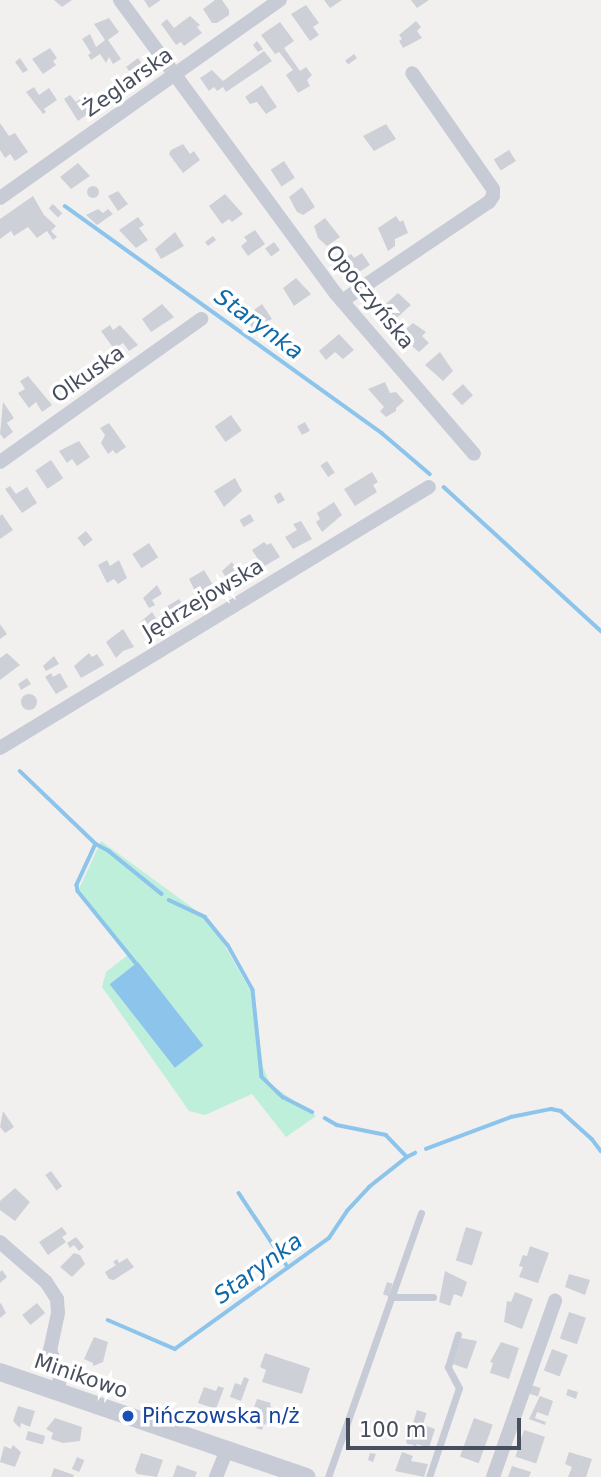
<!DOCTYPE html>
<html>
<head>
<meta charset="utf-8">
<style>
  body { margin:0 }
  #map { position:relative; width:601px; height:1477px; overflow:hidden; background:#f2f0ef; font-family:"DejaVu Sans",sans-serif }
  div>[style] { position:absolute }
  .green>* { inset:0; background:#beefdb }
  .water>* { inset:0; background:#8cc4eb; transform-origin:0 0 }
  .stream>* { height:3.5px; margin:-1.75px; padding:0 1.75px; transform-origin:1.75px; border-radius:1.75px; background:#8cc4eb }
  .building>* { inset:0; background:#ced0d7; transform-origin:0 0 }
  .round { border-radius:50% }
  .service>* { height:7px; margin:-3.5px; padding:0 3.5px; transform-origin:3.5px; border-radius:3.5px; background:#c6cbd6 }
  .minor>* { height:14px; margin:-7px; padding:0 7px; transform-origin:7px; border-radius:7px; background:#c6cbd6 }
  .tertiary>* { height:18px; margin:-9px; padding:0 9px; transform-origin:9px; border-radius:9px; background:#c6cbd6 }
  .dots>* { width:19px; height:19px; translate:-50% -50%; box-sizing:border-box; border:4px solid #fff; border-radius:50% }
  span { translate:-50% -50%; white-space:nowrap; text-align:center; line-height:1.15; -webkit-text-stroke:7px #fff; paint-order:stroke }
  .street-label { font-size:21px; color:#474e5d }
  .transit-label { font-size:21px; color:#164399 }
  .left { translate:0 -50%; text-align:left }
  .water-label { font-size:23px; color:#0d69aa; font-style:italic }
  .scale { position:absolute; left:346px; top:1418px; width:175px; height:32px; box-sizing:border-box; border:4px solid #474e5d; border-top:0; padding-left:9px; font-size:21px; line-height:24px; white-space:nowrap; color:#474e5d; -webkit-text-stroke:5px #fff; paint-order:stroke }
</style>
</head>
<body>
<div id="map">
  <div class="green">
    <i style="clip-path:polygon(101px 841px,201px 914px,221px 939px,254px 997px,263px 1067px,270px 1084px,316px 1116px,286px 1137px,252px 1094px,205px 1115px,189px 1111px,102px 987px,106px 972px,129px 954px,79px 889px)"></i>
  </div>
  <div class="water">
    <i style="left:138px;top:962px;width:106px;height:36px;rotate:52deg"></i>
  </div>
  <div class="stream">
    <i style="left:65px;top:206px;width:390px;rotate:35.6deg"></i>
    <i style="left:382px;top:433px;width:63px;rotate:40.5deg"></i>
    <i style="left:444px;top:487px;width:213px;rotate:42.5deg"></i>
    <i style="left:20px;top:771px;width:105px;rotate:43.8deg"></i>
    <i style="left:96px;top:844px;width:15px;rotate:28deg"></i>
    <i style="left:109px;top:851px;width:68px;rotate:39.1deg"></i>
    <i style="left:96px;top:844px;width:45px;rotate:114.9deg"></i>
    <i style="left:77px;top:885px;width:6px;rotate:81deg"></i>
    <i style="left:78px;top:891px;width:92px;rotate:51.1deg"></i>
    <i style="left:169px;top:900px;width:40px;rotate:25deg"></i>
    <i style="left:205px;top:917px;width:36px;rotate:51deg"></i>
    <i style="left:228px;top:945px;width:51px;rotate:60.9deg"></i>
    <i style="left:253px;top:990px;width:87px;rotate:84.1deg"></i>
    <i style="left:262px;top:1077px;width:29px;rotate:44deg"></i>
    <i style="left:283px;top:1097px;width:33px;rotate:27deg"></i>
    <i style="left:325px;top:1118px;width:14px;rotate:30deg"></i>
    <i style="left:337px;top:1125px;width:50px;rotate:11.5deg"></i>
    <i style="left:386px;top:1135px;width:30px;rotate:46deg"></i>
    <i style="left:407px;top:1157px;width:9px;rotate:-27deg"></i>
    <i style="left:426px;top:1149px;width:91px;rotate:-20.6deg"></i>
    <i style="left:511px;top:1117px;width:41px;rotate:-11.3deg"></i>
    <i style="left:551px;top:1109px;width:10px;rotate:11deg"></i>
    <i style="left:561px;top:1111px;width:42px;rotate:42.1deg"></i>
    <i style="left:592px;top:1139px;width:15px;rotate:53deg"></i>
    <i style="left:239px;top:1193px;width:89px;rotate:56.5deg"></i>
    <i style="left:108px;top:1320px;width:73px;rotate:23.4deg"></i>
    <i style="left:175px;top:1349px;width:190px;rotate:-35.8deg"></i>
    <i style="left:329px;top:1238px;width:32px;rotate:-56deg"></i>
    <i style="left:347px;top:1211px;width:33px;rotate:-47deg"></i>
    <i style="left:369px;top:1187px;width:48px;rotate:-38.3deg"></i>
  </div>
  <div class="building">
    <i style="clip-path:polygon(54px 0,72px 0,62px 7px)"></i>
    <i style="clip-path:polygon(144px 0,161px 0,149px 8px)"></i>
    <i style="clip-path:polygon(215px 0,222px 0,229px 10px,229px 15px,217px 23px,212px 23px,203px 9px)"></i>
    <i style="clip-path:polygon(324px 0,342px 0,330px 8px)"></i>
    <i style="clip-path:polygon(411px 0,429px 0,417px 8px)"></i>
    <i style="clip-path:polygon(306px 5px,319px 23px,313px 27px,319px 35px,310px 41px,291px 14px)"></i>
    <i style="clip-path:polygon(190px 16px,200px 25px,197px 27px,202px 33px,184px 46px,181px 42px,176px 45px,161px 24px,167px 19px,174px 28px)"></i>
    <i style="clip-path:polygon(109px 18px,119px 32px,108px 40px,121px 59px,113px 64px,109px 57px,106px 63px,100px 54px,91px 60px,88px 55px,91px 53px,82px 39px,90px 34px,96px 47px,105px 40px,94px 24px)"></i>
    <i style="clip-path:polygon(416px 21px,421px 27px,417px 31px,422px 38px,403px 48px,399px 41px,402px 39px,399px 35px)"></i>
    <i style="clip-path:polygon(280px 22px,294px 41px,284px 48px,300px 71px,306px 67px,312px 75px,307px 80px,310px 86px,298px 93px,286px 75px,293px 70px,279px 52px,275px 54px,261px 35px)"></i>
    <i style="clip-path:polygon(257px 41px,263px 49px,258px 52px,253px 45px)"></i>
    <i style="clip-path:polygon(50px 48px,57px 58px,53px 61px,56px 65px,43px 74px,32px 59px)"></i>
    <i style="clip-path:polygon(264px 51px,272px 61px,226px 92px,223px 87px,217px 91px,214px 87px,209px 91px,200px 78px,212px 70px,223px 81px)"></i>
    <i style="left:354px;top:54px;width:5px;height:11px;rotate:53deg"></i>
    <i style="clip-path:polygon(20px 58px,28px 70px,23px 73px,15px 62px)"></i>
    <i style="clip-path:polygon(138px 58px,148px 72px,129px 82px,125px 76px,130px 72px,126px 67px)"></i>
    <i style="clip-path:polygon(262px 85px,277px 107px,266px 114px,257px 102px,250px 104px,245px 97px)"></i>
    <i style="clip-path:polygon(34px 87px,39px 95px,49px 88px,57px 100px,44px 109px,46px 112px,43px 114px,26px 92px)"></i>
    <i style="clip-path:polygon(70px 95px,76px 102px,83px 97px,93px 110px,78px 121px,64px 99px)"></i>
    <i style="clip-path:polygon(0 123px,9px 136px,15px 133px,28px 152px,15px 161px,10px 154px,5px 158px,0 150px)"></i>
    <i style="clip-path:polygon(386px 124px,396px 139px,374px 151px,363px 136px)"></i>
    <i style="clip-path:polygon(183px 144px,190px 154px,194px 151px,200px 160px,183px 173px,169px 154px,171px 150px)"></i>
    <i style="left:509px;top:150px;width:13px;height:18px;rotate:58deg"></i>
    <i style="left:284px;top:161px;width:20px;height:16px;rotate:57deg"></i>
    <i style="clip-path:polygon(78px 163px,90px 176px,71px 189px,60px 177px)"></i>
    <i class="round" style="left:87px;top:186px;width:12px;height:12px"></i>
    <i style="clip-path:polygon(302px 187px,315px 207px,303px 215px,297px 212px,289px 197px)"></i>
    <i style="clip-path:polygon(118px 191px,128px 204px,118px 211px,108px 196px)"></i>
    <i style="clip-path:polygon(225px 194px,243px 214px,232px 222px,229px 219px,222px 224px,209px 206px)"></i>
    <i style="clip-path:polygon(33px 196px,44px 215px,56px 226px,51px 231px,57px 237px,53px 240px,47px 231px,37px 238px,28px 227px,14px 236px,11px 231px,0 239px,0 219px)"></i>
    <i style="left:53px;top:204px;width:13px;height:6px;rotate:45deg"></i>
    <i style="clip-path:polygon(98px 209px,103px 213px,108px 209px,113px 214px,97px 225px,86px 215px)"></i>
    <i style="clip-path:polygon(396px 216px,400px 222px,403px 220px,408px 233px,395px 239px,395px 246px,388px 251px,378px 228px)"></i>
    <i style="clip-path:polygon(138px 217px,144px 225px,139px 228px,148px 240px,136px 248px,119px 230px)"></i>
    <i style="clip-path:polygon(325px 218px,340px 237px,327px 246px,318px 238px,314px 226px)"></i>
    <i style="clip-path:polygon(255px 230px,265px 244px,248px 256px,241px 246px,247px 241px,244px 237px)"></i>
    <i style="clip-path:polygon(175px 232px,184px 246px,161px 259px,155px 249px)"></i>
    <i style="left:213px;top:236px;width:5px;height:10px;rotate:53deg"></i>
    <i style="left:274px;top:242px;width:10px;height:11px;rotate:53deg"></i>
    <i style="clip-path:polygon(362px 253px,370px 265px,356px 274px,353px 270px,346px 276px,339px 266px,344px 262px,343px 259px,351px 254px,354px 258px)"></i>
    <i style="clip-path:polygon(296px 278px,311px 294px,294px 306px,283px 288px)"></i>
    <i style="clip-path:polygon(398px 293px,411px 305px,390px 324px,380px 309px)"></i>
    <i style="clip-path:polygon(162px 304px,174px 317px,151px 332px,142px 319px)"></i>
    <i style="clip-path:polygon(262px 304px,272px 319px,253px 329px,245px 317px)"></i>
    <i style="clip-path:polygon(413px 323px,426px 332px,422px 336px,429px 343px,419px 352px,399px 335px)"></i>
    <i style="clip-path:polygon(110px 325px,113px 330px,120px 325px,138px 345px,129px 351px,123px 343px,114px 349px,101px 331px)"></i>
    <i style="clip-path:polygon(339px 334px,354px 350px,343px 359px,335px 352px,326px 360px,319px 351px)"></i>
    <i style="clip-path:polygon(440px 352px,453px 371px,443px 381px,425px 365px)"></i>
    <i style="clip-path:polygon(28px 376px,52px 405px,42px 412px,36px 402px,29px 408px,18px 393px,25px 389px,20px 381px)"></i>
    <i style="clip-path:polygon(385px 382px,390px 393px,396px 392px,404px 401px,396px 408px,396px 411px,386px 417px,380px 411px,384px 407px,368px 389px)"></i>
    <i style="left:463px;top:384px;width:15px;height:15px;rotate:48deg"></i>
    <i style="clip-path:polygon(3px 402px,14px 418px,7px 423px,13px 432px,4px 439px,0 434px)"></i>
    <i style="left:231px;top:415px;width:19px;height:20px;rotate:55deg"></i>
    <i style="left:305px;top:422px;width:10px;height:9px;rotate:61deg"></i>
    <i style="clip-path:polygon(109px 423px,126px 447px,116px 454px,113px 450px,108px 454px,101px 443px,105px 435px,100px 428px)"></i>
    <i style="clip-path:polygon(79px 441px,90px 457px,77px 466px,72px 459px,67px 463px,59px 451px)"></i>
    <i style="left:51px;top:460px;width:22px;height:19px;rotate:56deg"></i>
    <i style="left:327px;top:461px;width:14px;height:8px;rotate:56deg"></i>
    <i style="clip-path:polygon(372px 472px,378px 482px,373px 485px,377px 492px,355px 506px,344px 489px)"></i>
    <i style="clip-path:polygon(235px 478px,242px 491px,224px 507px,214px 491px)"></i>
    <i style="clip-path:polygon(10px 486px,16px 494px,27px 487px,37px 503px,22px 513px,5px 489px)"></i>
    <i style="clip-path:polygon(280px 492px,285px 500px,278px 504px,274px 496px)"></i>
    <i style="clip-path:polygon(334px 502px,342px 515px,322px 532px,316px 522px,320px 519px,317px 513px)"></i>
    <i style="clip-path:polygon(2px 514px,13px 530px,0 539px,0 516px)"></i>
    <i style="left:250px;top:514px;width:8px;height:12px;rotate:60deg"></i>
    <i style="clip-path:polygon(301px 521px,312px 539px,293px 549px,285px 537px,297px 530px,293px 524px)"></i>
    <i style="left:86px;top:531px;width:11px;height:11px;rotate:52deg"></i>
    <i style="clip-path:polygon(264px 542px,267px 545px,271px 543px,280px 557px,263px 567px,252px 550px)"></i>
    <i style="left:149px;top:543px;width:17px;height:20px;rotate:57deg"></i>
    <i style="clip-path:polygon(107px 560px,110px 566px,119px 560px,127px 578px,118px 584px,114px 579px,107px 583px,98px 565px)"></i>
    <i style="clip-path:polygon(232px 562px,235px 567px,240px 564px,248px 577px,230px 584px,222px 571px)"></i>
    <i style="clip-path:polygon(204px 570px,215px 588px,208px 593px,212px 599px,202px 605px,189px 579px)"></i>
    <i style="clip-path:polygon(157px 585px,162px 594px,152px 600px,155px 605px,149px 608px,143px 598px)"></i>
    <i style="left:179px;top:599px;width:17px;height:15px;rotate:59deg"></i>
    <i style="clip-path:polygon(152px 612px,160px 625px,156px 628px,158px 631px,146px 639px,137px 625px)"></i>
    <i style="clip-path:polygon(0 624px,7px 634px,0 639px)"></i>
    <i style="clip-path:polygon(123px 629px,134px 647px,123px 651px,116px 658px,106px 642px)"></i>
    <i style="clip-path:polygon(7px 653px,20px 665px,0 680px,0 658px)"></i>
    <i style="clip-path:polygon(89px 653px,92px 657px,97px 654px,104px 665px,81px 678px,74px 666px)"></i>
    <i style="clip-path:polygon(54px 656px,59px 664px,46px 671px,43px 666px)"></i>
    <i style="clip-path:polygon(51px 673px,53px 677px,60px 673px,68px 687px,56px 694px,45px 677px)"></i>
    <i style="clip-path:polygon(27px 678px,31px 684px,21px 690px,18px 684px)"></i>
    <i class="round" style="left:21px;top:694px;width:16px;height:16px"></i>
    <i style="clip-path:polygon(3px 1111px,14px 1127px,5px 1133px,0 1127px)"></i>
    <i style="left:51px;top:1171px;width:19px;height:7px;rotate:54deg"></i>
    <i style="clip-path:polygon(15px 1188px,30px 1202px,15px 1221px,0 1210px,0 1201px)"></i>
    <i style="clip-path:polygon(62px 1227px,67px 1234px,62px 1237px,66px 1242px,48px 1255px,39px 1242px)"></i>
    <i style="left:466px;top:1227px;width:17px;height:35px;rotate:17deg"></i>
    <i style="clip-path:polygon(76px 1237px,84px 1247px,79px 1251px,74px 1245px,70px 1248px,67px 1243px)"></i>
    <i style="clip-path:polygon(530px 1246px,549px 1253px,538px 1283px,519px 1277px,523px 1267px,519px 1266px,521px 1260px,523px 1255px,527px 1256px)"></i>
    <i style="clip-path:polygon(74px 1253px,80px 1255px,85px 1264px,72px 1277px,60px 1267px)"></i>
    <i style="clip-path:polygon(127px 1258px,134px 1267px,114px 1280px,109px 1279px,105px 1272px,116px 1265px,113px 1262px,117px 1259px,119px 1263px)"></i>
    <i style="clip-path:polygon(2px 1270px,7px 1277px,0 1283px,0 1272px)"></i>
    <i style="clip-path:polygon(445px 1271px,467px 1282px,462px 1297px,454px 1294px,450px 1306px,439px 1302px)"></i>
    <i style="clip-path:polygon(569px 1274px,590px 1280px,585px 1295px,565px 1287px)"></i>
    <i style="left:387px;top:1282px;width:6px;height:13px;rotate:18deg"></i>
    <i style="clip-path:polygon(515px 1292px,533px 1299px,522px 1329px,504px 1322px,507px 1301px,511px 1302px)"></i>
    <i style="clip-path:polygon(1px 1303px,6px 1313px,0 1318px,0 1304px)"></i>
    <i style="left:37px;top:1303px;width:13px;height:19px;rotate:51deg"></i>
    <i style="left:569px;top:1312px;width:18px;height:28px;rotate:19deg"></i>
    <i style="clip-path:polygon(94px 1337px,108px 1342px,103px 1362px,93px 1366px,93px 1363px,84px 1359px)"></i>
    <i style="clip-path:polygon(461px 1338px,477px 1341px,467px 1369px,453px 1364px)"></i>
    <i style="clip-path:polygon(501px 1342px,519px 1348px,509px 1379px,490px 1373px,493px 1363px,490px 1362px)"></i>
    <i style="left:552px;top:1349px;width:17px;height:23px;rotate:21deg"></i>
    <i style="clip-path:polygon(265px 1353px,310px 1368px,302px 1394px,262px 1382px,266px 1370px,260px 1367px)"></i>
    <i style="clip-path:polygon(244px 1377px,249px 1379px,241px 1401px,230px 1397px,235px 1383px,241px 1385px)"></i>
    <i style="left:531px;top:1385px;width:10px;height:9px;rotate:17deg"></i>
    <i style="clip-path:polygon(218px 1386px,224px 1388px,216px 1409px,198px 1403px,204px 1387px,216px 1391px)"></i>
    <i style="clip-path:polygon(568px 1389px,578px 1392px,576px 1399px,566px 1395px)"></i>
    <i style="clip-path:polygon(540px 1396px,553px 1401px,548px 1416px,537px 1412px,535px 1418px,546px 1422px,545px 1425px,529px 1419px)"></i>
    <i style="clip-path:polygon(257px 1399px,271px 1403px,270px 1406px,276px 1409px,270px 1426px,264px 1424px,262px 1430px,256px 1428px,258px 1422px,250px 1419px)"></i>
    <i style="clip-path:polygon(18px 1406px,35px 1411px,30px 1427px,21px 1423px,20px 1428px,13px 1421px)"></i>
    <i style="left:417px;top:1410px;width:10px;height:13px;rotate:17deg"></i>
    <i style="clip-path:polygon(55px 1418px,82px 1427px,80px 1441px,63px 1443px,51px 1439px,53px 1433px,46px 1429px)"></i>
    <i style="left:474px;top:1418px;width:20px;height:41px;rotate:20deg"></i>
    <i style="clip-path:polygon(424px 1425px,435px 1429px,429px 1448px,417px 1444px,415px 1450px,412px 1449px,414px 1445px,407px 1444px,406px 1440px,410px 1427px,422px 1431px)"></i>
    <i style="left:524px;top:1430px;width:22px;height:28px;rotate:18deg"></i>
    <i style="left:28px;top:1431px;width:18px;height:9px;rotate:16deg"></i>
    <i style="clip-path:polygon(13px 1445px,21px 1452px,15px 1467px,0 1462px,4px 1446px,11px 1449px)"></i>
    <i style="clip-path:polygon(402px 1452px,413px 1456px,411px 1461px,428px 1464px,424px 1477px,395px 1471px)"></i>
    <i style="clip-path:polygon(569px 1452px,592px 1459px,586px 1477px,568px 1477px,572px 1467px,565px 1464px)"></i>
    <i style="clip-path:polygon(141px 1453px,163px 1460px,157px 1477px,137px 1474px,135px 1470px)"></i>
    <i style="clip-path:polygon(370px 1453px,376px 1454px,373px 1462px,368px 1460px)"></i>
    <i style="left:77px;top:1457px;width:8px;height:13px;rotate:23deg"></i>
    <i style="clip-path:polygon(177px 1465px,197px 1472px,195px 1477px,173px 1477px)"></i>
    <i style="clip-path:polygon(512px 1466px,531px 1472px,529px 1477px,508px 1477px)"></i>
    <i style="clip-path:polygon(54px 1468px,74px 1475px,73px 1477px,51px 1477px)"></i>
  </div>
  <div class="service">
    <i style="left:391px;top:1297px;width:42px"></i>
    <i style="left:328px;top:1477px;width:280px;rotate:-70.6deg"></i>
    <i style="left:429px;top:1477px;width:94px;rotate:-71.4deg"></i>
    <i style="left:459px;top:1388px;width:24px;rotate:-118deg"></i>
    <i style="left:448px;top:1367px;width:34px;rotate:-73deg"></i>
  </div>
  <div class="minor">
    <i style="left:120px;top:0;width:365px;rotate:53.7deg"></i>
    <i style="left:336px;top:294px;width:211px;rotate:49.2deg"></i>
    <i style="left:0;top:198px;width:343px;rotate:-35.3deg"></i>
    <i style="left:342px;top:301px;width:177px;rotate:-34deg"></i>
    <i style="left:489px;top:202px;width:7px;rotate:-56deg"></i>
    <i style="left:493px;top:196px;width:7px;rotate:-90deg"></i>
    <i style="left:493px;top:189px;width:141px;rotate:-124.9deg"></i>
    <i style="left:0;top:462px;width:247px;rotate:-35.4deg"></i>
    <i style="left:0;top:748px;width:502px;rotate:-31.32deg"></i>
    <i style="left:0;top:1242px;width:61px;rotate:41deg"></i>
    <i style="left:46px;top:1282px;width:20px;rotate:57deg"></i>
    <i style="left:57px;top:1299px;width:14px;rotate:86deg"></i>
    <i style="left:58px;top:1313px;width:38px;rotate:102deg"></i>
    <i style="left:50px;top:1350px;width:29px;rotate:70deg"></i>
    <i style="left:60px;top:1377px;width:15px;rotate:98deg"></i>
    <i style="left:216px;top:1477px;width:29px;rotate:-68deg"></i>
    <i style="left:493px;top:1477px;width:187px;rotate:-70.6deg"></i>
  </div>
  <div class="tertiary">
    <i style="left:0;top:1372px;width:324px;rotate:18.9deg"></i>
  </div>
  <div class="dots">
    <i style="left:128px;top:1416px;background:#1a4fb4"></i>
  </div>
  <div class="street-label">
    <span style="left:128px;top:82px;rotate:-35deg">Żeglarska</span>
    <span style="left:370px;top:297px;rotate:51deg">Opoczyńska</span>
    <span style="left:88px;top:374px;rotate:-35deg">Olkuska</span>
    <span style="left:203px;top:599px;rotate:-31deg">Jędrzejowska</span>
    <span style="left:81px;top:1376px;rotate:19deg">Minikowo</span>
  </div>
  <div class="transit-label">
    <span class="left" style="left:142px;top:1416px">Pińczowska n/ż</span>
  </div>
  <div class="water-label">
    <span style="left:259px;top:324px;rotate:36deg">Starynka</span>
    <span style="left:258px;top:1268px;rotate:-36deg">Starynka</span>
  </div>
  <div class="scale">100 m</div>
</div>
</body>
</html>
